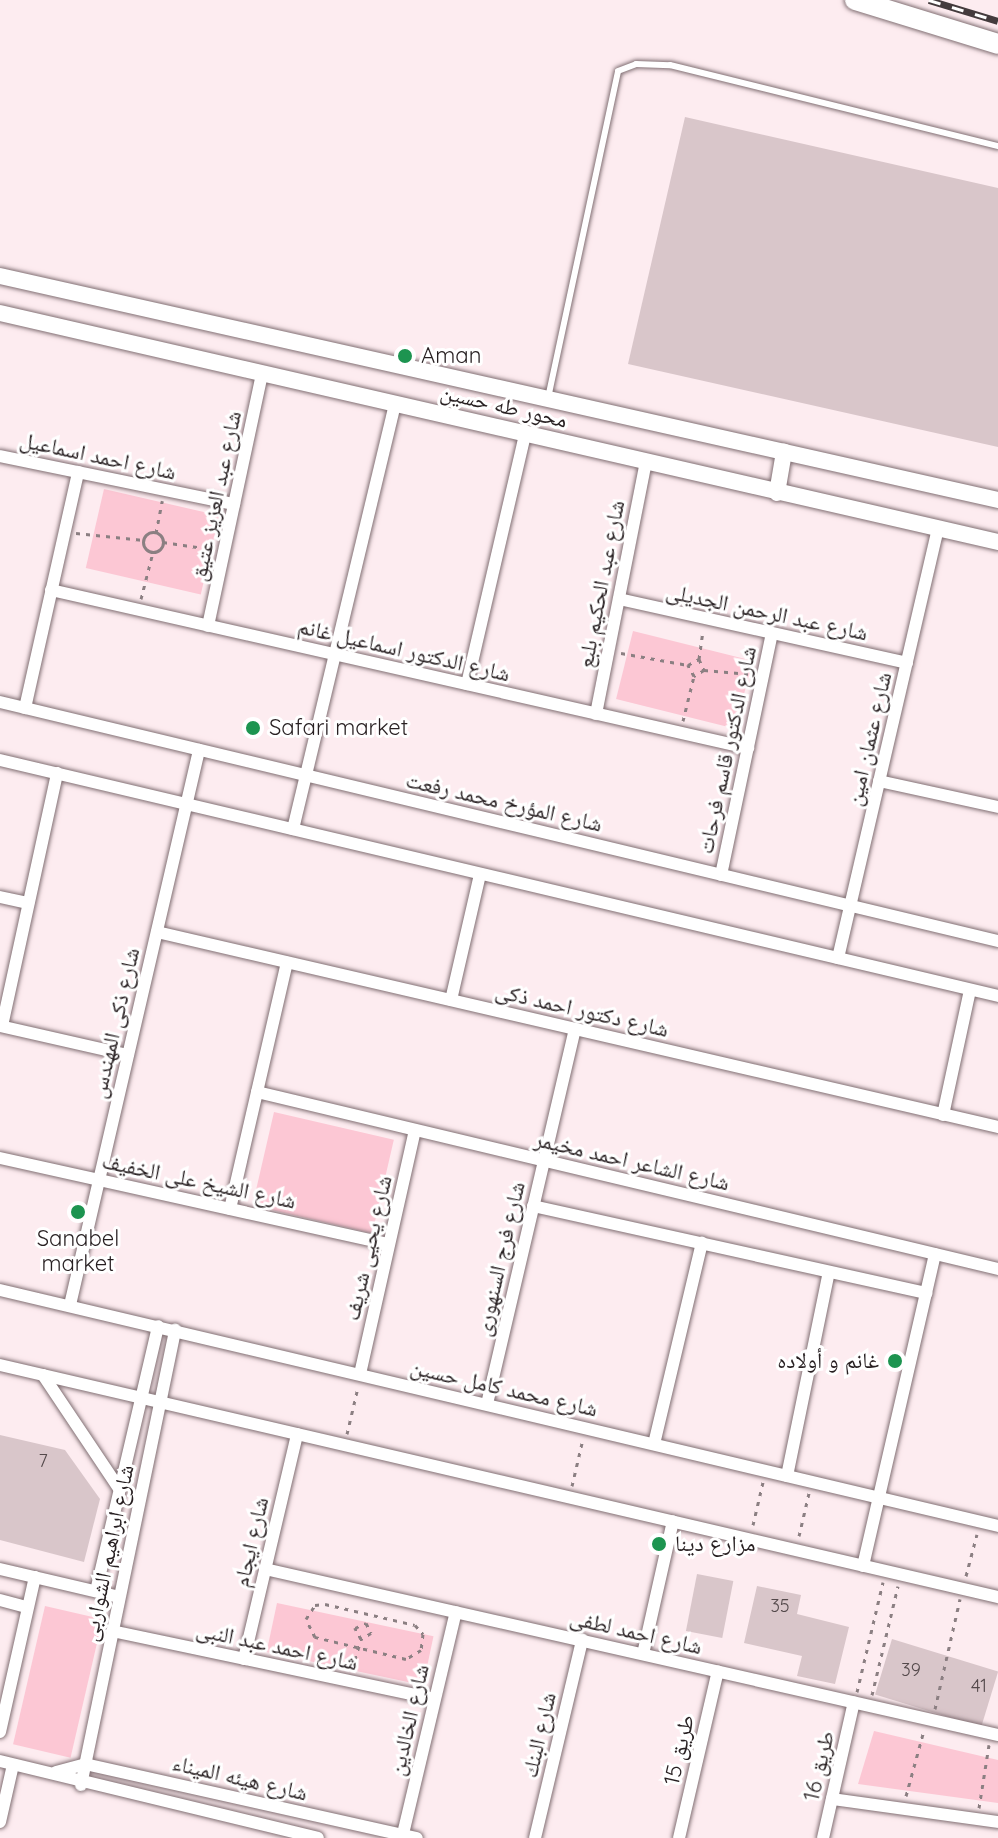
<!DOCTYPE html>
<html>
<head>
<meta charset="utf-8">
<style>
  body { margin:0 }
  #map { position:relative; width:998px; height:1838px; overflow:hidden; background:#fdecf0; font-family:Quicksand,"Noto Naskh Arabic",sans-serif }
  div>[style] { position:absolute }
  .green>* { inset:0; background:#fcc7d4; transform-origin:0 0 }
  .building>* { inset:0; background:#d9c6ca; transform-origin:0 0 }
  .path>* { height:3px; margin-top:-1.5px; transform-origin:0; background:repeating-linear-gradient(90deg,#8b7f82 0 4px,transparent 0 10px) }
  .path>.ring { margin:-1.5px; padding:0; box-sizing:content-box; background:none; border:3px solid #8b7f82; border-radius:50% }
  .roads { filter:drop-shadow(0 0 2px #816f73) drop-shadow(0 0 2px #816f73) }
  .service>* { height:6px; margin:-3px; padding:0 3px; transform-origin:3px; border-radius:3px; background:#fff }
  .minor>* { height:12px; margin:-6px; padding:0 6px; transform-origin:6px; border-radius:6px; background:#fff }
  .tertiary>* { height:16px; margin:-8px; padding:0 8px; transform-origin:8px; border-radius:8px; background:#fff }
  .primary>* { height:20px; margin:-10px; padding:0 10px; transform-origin:10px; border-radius:10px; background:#fff }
  .rail>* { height:7px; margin-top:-3.5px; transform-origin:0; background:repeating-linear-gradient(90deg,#fff 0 12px,#443b3d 0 24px); box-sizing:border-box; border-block:2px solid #443b3d }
  .dots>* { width:22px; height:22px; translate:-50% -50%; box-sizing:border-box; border:4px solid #fff; border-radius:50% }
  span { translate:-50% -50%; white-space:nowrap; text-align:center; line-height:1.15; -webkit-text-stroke:6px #fff; paint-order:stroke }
  .number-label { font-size:18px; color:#54494b }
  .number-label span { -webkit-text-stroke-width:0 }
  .poi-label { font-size:22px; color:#271f21 }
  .left { translate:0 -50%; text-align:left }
  .right { translate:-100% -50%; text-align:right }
  .street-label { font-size:22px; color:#271f21 }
</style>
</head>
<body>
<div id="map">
  <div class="green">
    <i style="left:104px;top:489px;width:118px;height:81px;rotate:13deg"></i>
    <i style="left:633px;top:631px;width:123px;height:70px;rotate:14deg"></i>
    <i style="left:274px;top:1112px;width:123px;height:96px;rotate:13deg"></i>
    <i style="left:277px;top:1603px;width:160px;height:50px;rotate:12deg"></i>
    <i style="left:45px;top:1606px;width:59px;height:142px;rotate:13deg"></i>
    <i style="clip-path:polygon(874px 1731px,998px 1760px,998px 1803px,858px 1784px)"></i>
  </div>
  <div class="building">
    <i style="clip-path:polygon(685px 117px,998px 188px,998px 447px,628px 364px)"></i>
    <i style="clip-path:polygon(0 1435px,65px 1450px,100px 1499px,84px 1562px,0 1540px)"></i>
    <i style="left:697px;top:1574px;width:37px;height:58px;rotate:11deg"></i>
    <i style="clip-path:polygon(757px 1586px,801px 1595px,797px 1614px,849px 1627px,835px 1684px,797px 1676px,802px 1656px,744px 1643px)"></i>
    <i style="left:892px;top:1639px;width:111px;height:58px;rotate:17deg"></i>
  </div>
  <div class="path">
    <i class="ring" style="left:143px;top:532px;width:17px;height:17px"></i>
    <i style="left:76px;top:533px;width:68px;rotate:5.9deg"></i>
    <i style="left:156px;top:533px;width:33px;rotate:-79deg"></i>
    <i style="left:163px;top:542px;width:48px;rotate:8.5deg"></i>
    <i style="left:141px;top:599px;width:49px;rotate:-75.7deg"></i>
    <i style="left:621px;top:653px;width:68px;rotate:10.2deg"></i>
    <i style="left:699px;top:659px;width:28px;rotate:-82deg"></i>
    <i style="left:704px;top:670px;width:46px;rotate:5deg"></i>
    <i style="left:683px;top:721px;width:46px;rotate:-76.3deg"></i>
    <i style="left:694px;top:676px;width:13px;rotate:-119deg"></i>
    <i style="left:688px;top:665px;width:13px;rotate:-29deg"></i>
    <i style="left:699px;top:659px;width:12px;rotate:66deg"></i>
    <i style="left:704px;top:670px;width:12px;rotate:149deg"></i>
    <i style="left:347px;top:1434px;width:48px;rotate:-76.8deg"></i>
    <i style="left:572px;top:1486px;width:44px;rotate:-76.9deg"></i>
    <i style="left:753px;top:1525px;width:44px;rotate:-76.9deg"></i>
    <i style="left:799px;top:1536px;width:44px;rotate:-76.9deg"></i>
    <i style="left:966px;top:1576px;width:43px;rotate:-75.3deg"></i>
    <i style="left:325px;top:1604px;width:92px;rotate:13.1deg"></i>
    <i style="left:415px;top:1625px;width:12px;rotate:48deg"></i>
    <i style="left:423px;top:1634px;width:16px;rotate:97deg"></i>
    <i style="left:421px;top:1650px;width:17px;rotate:149deg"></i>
    <i style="left:406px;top:1659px;width:94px;rotate:-166.4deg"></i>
    <i style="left:315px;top:1637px;width:20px;rotate:-117deg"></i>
    <i style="left:306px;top:1619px;width:17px;rotate:-57deg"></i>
    <i style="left:315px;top:1605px;width:10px;rotate:-6deg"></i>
    <i style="left:352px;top:1669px;width:31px;rotate:-73deg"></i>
    <i style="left:361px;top:1639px;width:13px;rotate:-119deg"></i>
    <i style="left:355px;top:1628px;width:12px;rotate:-24deg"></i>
    <i style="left:366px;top:1623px;width:11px;rotate:63deg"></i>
    <i style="left:371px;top:1633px;width:12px;rotate:149deg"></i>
    <i style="left:857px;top:1692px;width:113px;rotate:-76.7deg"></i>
    <i style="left:872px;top:1695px;width:112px;rotate:-76.6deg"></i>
    <i style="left:935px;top:1709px;width:113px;rotate:-77.2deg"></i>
    <i style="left:906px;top:1796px;width:68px;rotate:-74.7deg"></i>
    <i style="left:979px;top:1808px;width:64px;rotate:-81deg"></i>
  </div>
  <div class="roads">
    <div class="service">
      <i style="left:548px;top:398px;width:334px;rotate:-77.9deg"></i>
      <i style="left:618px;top:71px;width:19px;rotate:-21deg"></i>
      <i style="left:636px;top:64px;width:34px;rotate:2deg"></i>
      <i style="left:670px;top:65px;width:338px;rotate:13.9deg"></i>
    </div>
    <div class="minor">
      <i style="left:0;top:456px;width:239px;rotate:11.6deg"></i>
      <i style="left:51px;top:590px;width:715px;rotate:12.77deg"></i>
      <i style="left:619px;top:599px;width:295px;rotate:12.5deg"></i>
      <i style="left:208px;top:626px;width:257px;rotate:-77.9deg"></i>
      <i style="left:467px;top:684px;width:257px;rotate:-76.9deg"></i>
      <i style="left:0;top:702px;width:1026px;rotate:13.47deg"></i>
      <i style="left:25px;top:708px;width:242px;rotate:-77.3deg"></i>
      <i style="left:596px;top:714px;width:258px;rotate:-78.8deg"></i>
      <i style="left:0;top:760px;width:1026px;rotate:13.3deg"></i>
      <i style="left:879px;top:781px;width:122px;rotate:12.3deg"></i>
      <i style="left:293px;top:829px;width:437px;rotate:-76.5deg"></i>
      <i style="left:721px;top:875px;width:247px;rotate:-78.1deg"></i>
      <i style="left:0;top:897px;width:29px;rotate:12deg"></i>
      <i style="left:157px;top:932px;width:863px;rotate:13.05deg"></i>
      <i style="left:838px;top:958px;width:441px;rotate:-76.9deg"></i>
      <i style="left:451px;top:1000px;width:129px;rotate:-77deg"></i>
      <i style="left:0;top:1026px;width:131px;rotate:12.8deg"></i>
      <i style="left:2px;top:1026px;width:259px;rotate:-77.7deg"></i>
      <i style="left:257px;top:1092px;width:762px;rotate:13.43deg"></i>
      <i style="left:943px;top:1115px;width:128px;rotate:-77.8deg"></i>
      <i style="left:0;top:1158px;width:398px;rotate:12.5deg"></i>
      <i style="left:533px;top:1206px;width:403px;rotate:12.5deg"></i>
      <i style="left:230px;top:1209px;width:253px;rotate:-77deg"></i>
      <i style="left:0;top:1290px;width:1026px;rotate:13.3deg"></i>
      <i style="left:70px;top:1305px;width:570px;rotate:-76.91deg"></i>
      <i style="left:0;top:1365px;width:1025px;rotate:13.09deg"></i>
      <i style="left:360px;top:1374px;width:250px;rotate:-77.3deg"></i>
      <i style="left:43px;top:1375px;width:138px;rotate:56.2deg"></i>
      <i style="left:487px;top:1404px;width:385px;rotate:-76.8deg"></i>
      <i style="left:654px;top:1444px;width:207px;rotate:-76.6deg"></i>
      <i style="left:787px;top:1476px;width:208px;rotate:-78.4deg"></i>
      <i style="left:863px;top:1566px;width:320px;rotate:-77deg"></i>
      <i style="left:0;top:1569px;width:122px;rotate:13.2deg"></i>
      <i style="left:265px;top:1569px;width:752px;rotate:12.76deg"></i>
      <i style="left:96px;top:1591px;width:272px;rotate:-76.8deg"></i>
      <i style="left:0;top:1600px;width:28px;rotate:15deg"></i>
      <i style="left:112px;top:1631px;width:329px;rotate:11.9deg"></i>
      <i style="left:643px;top:1654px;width:136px;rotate:-77.3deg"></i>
      <i style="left:244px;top:1659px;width:231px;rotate:-76.7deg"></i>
      <i style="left:0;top:1732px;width:159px;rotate:-77.3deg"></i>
      <i style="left:0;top:1761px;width:327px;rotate:13.6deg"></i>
      <i style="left:56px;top:1772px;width:30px;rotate:-15deg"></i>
      <i style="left:85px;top:1764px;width:340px;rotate:12.6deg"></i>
      <i style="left:81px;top:1785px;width:465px;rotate:-78.3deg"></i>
      <i style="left:832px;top:1799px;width:168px;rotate:7.9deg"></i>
      <i style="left:0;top:1822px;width:58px;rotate:-77.2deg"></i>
      <i style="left:402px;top:1838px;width:232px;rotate:-76.6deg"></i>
      <i style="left:535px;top:1838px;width:204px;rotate:-76.6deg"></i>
      <i style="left:679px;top:1838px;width:171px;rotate:-76.9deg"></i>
      <i style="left:823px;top:1838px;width:139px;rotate:-77.2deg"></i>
    </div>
    <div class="tertiary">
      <i style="left:0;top:276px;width:1023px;rotate:12.65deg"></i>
      <i style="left:0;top:313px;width:1024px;rotate:12.92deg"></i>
      <i style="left:777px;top:493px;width:42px;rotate:-80.3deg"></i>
    </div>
    <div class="primary">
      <i style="left:855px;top:0;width:150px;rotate:17.1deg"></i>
    </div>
  </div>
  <div class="rail">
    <i style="left:929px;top:0;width:72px;rotate:16.9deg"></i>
  </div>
  <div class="dots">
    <i style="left:405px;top:356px;background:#1d9450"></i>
    <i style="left:253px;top:728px;background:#1d9450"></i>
    <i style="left:78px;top:1212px;background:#1d9450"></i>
    <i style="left:895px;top:1361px;background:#1d9450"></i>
    <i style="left:659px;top:1544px;background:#1d9450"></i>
  </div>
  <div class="number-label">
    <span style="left:43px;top:1461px">7</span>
    <span style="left:780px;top:1606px">35</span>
    <span style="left:911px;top:1670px">39</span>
    <span style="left:979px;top:1686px">41</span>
  </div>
  <div class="poi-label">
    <span class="left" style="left:421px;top:356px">Aman</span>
    <span class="left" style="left:269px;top:728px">Safari market</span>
    <span style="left:78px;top:1251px">Sanabel<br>market</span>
    <span class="right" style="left:879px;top:1361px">غانم و أولاده</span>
    <span class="left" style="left:675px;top:1544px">مزارع دينا</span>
  </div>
  <div class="street-label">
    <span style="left:504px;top:406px;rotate:13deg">محور طه حسين</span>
    <span style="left:98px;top:456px;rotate:12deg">شارع احمد اسماعيل</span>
    <span style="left:216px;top:496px;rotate:-78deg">شارع عبد العزيز عتيق</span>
    <span style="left:601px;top:584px;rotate:-79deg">شارع عبد الحكيم بلبع</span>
    <span style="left:767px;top:612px;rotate:12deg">شارع عبد الرحمن الجديلى</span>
    <span style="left:404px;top:650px;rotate:13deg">شارع الدكتور اسماعيل غانم</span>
    <span style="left:869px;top:739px;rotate:-77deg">شارع عثمان امين</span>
    <span style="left:727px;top:750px;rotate:-78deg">شارع الدكتور قاسم فرحات</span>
    <span style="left:504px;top:802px;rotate:13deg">شارع المؤرخ محمد رفعت</span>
    <span style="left:582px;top:1010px;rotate:13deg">شارع دكتور احمد ذكى</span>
    <span style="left:115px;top:1023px;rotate:-77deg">شارع ذكى المهندس</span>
    <span style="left:632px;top:1161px;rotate:13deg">شارع الشاعر احمد مخيمر</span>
    <span style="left:199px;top:1181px;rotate:12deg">شارع الشيخ على الخفيف</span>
    <span style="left:368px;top:1248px;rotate:-77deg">شارع يحيى شريف</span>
    <span style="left:500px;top:1259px;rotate:-77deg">شارع فرج السنهورى</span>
    <span style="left:504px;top:1388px;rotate:13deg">شارع محمد كامل حسين</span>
    <span style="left:251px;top:1542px;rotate:-77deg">شارع ايجام</span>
    <span style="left:108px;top:1553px;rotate:-78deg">شارع ابراهيم الشواربى</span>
    <span style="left:636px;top:1632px;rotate:13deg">شارع احمد لطفى</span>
    <span style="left:277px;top:1646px;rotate:12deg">شارع احمد عبد النبى</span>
    <span style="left:409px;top:1720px;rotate:-77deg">شارع الخالدين</span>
    <span style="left:539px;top:1735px;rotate:-77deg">شارع البنك</span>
    <span style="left:679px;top:1750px;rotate:-77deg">طريق 15</span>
    <span style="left:819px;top:1766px;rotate:-77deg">طريق 16</span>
    <span style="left:240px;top:1778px;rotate:13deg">شارع هيئه الميناء</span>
  </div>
</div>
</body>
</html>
